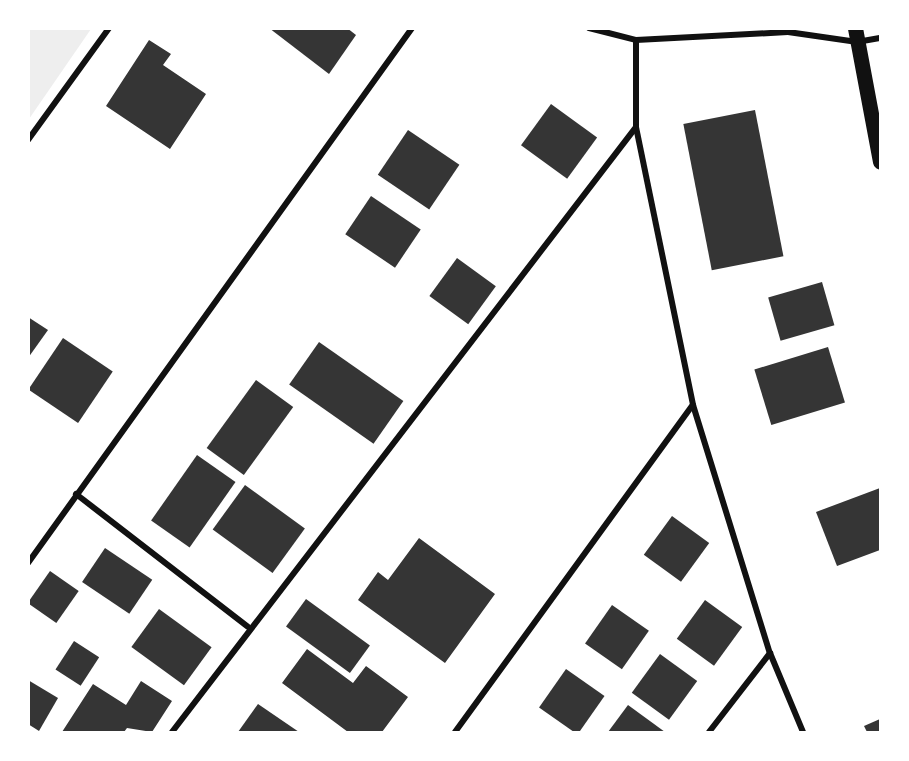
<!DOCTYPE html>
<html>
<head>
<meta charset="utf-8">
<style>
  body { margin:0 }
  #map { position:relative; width:909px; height:761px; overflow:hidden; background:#fff; font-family:"Nunito Sans",sans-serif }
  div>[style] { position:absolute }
  .green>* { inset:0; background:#eee }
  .building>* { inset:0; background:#353535; transform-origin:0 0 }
  .minor>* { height:6px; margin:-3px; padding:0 3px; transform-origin:3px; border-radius:3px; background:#111 }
  .primary>* { height:15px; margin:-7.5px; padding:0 7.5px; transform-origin:7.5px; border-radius:7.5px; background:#111 }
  span { translate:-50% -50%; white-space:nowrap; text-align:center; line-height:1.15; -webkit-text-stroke:4.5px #fff; paint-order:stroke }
  .frame { position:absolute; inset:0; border:30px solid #fff; pointer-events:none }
</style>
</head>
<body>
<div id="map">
  <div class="green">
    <i style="clip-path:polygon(29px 28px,91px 29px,29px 119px,28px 29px)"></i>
  </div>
  <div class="building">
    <i style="clip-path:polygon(269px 28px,347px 28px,356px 35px,329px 74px)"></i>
    <i style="clip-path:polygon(149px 40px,171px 54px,163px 65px,206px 94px,170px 149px,106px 106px)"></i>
    <i style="left:551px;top:104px;width:57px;height:51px;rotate:36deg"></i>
    <i style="left:755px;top:110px;width:149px;height:73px;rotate:79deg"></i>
    <i style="left:408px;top:130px;width:62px;height:54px;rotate:34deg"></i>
    <i style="left:371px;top:196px;width:60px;height:46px;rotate:34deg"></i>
    <i style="left:457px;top:258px;width:48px;height:47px;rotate:36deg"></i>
    <i style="left:822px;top:282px;width:45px;height:56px;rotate:74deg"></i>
    <i style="clip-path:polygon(28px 317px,48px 330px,28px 358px)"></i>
    <i style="left:63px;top:338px;width:60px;height:62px;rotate:34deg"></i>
    <i style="left:319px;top:342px;width:103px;height:52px;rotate:35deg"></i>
    <i style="left:828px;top:347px;width:58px;height:77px;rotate:73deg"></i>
    <i style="left:256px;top:380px;width:46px;height:84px;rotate:36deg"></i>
    <i style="left:197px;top:455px;width:47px;height:80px;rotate:35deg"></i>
    <i style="left:245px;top:485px;width:74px;height:55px;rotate:36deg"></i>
    <i style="clip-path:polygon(880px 488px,880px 550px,837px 566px,816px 512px)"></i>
    <i style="left:672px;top:516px;width:46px;height:48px;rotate:36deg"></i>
    <i style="clip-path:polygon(419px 538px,495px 594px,445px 663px,358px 600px,378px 572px,388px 580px)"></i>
    <i style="left:105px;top:548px;width:57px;height:41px;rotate:34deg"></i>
    <i style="left:50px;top:571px;width:35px;height:39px;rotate:35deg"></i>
    <i style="left:306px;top:599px;width:79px;height:34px;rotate:36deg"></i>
    <i style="left:705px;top:600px;width:46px;height:48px;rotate:36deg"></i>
    <i style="left:612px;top:605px;width:45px;height:47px;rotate:35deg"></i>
    <i style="left:159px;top:609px;width:65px;height:47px;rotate:36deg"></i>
    <i style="left:74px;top:641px;width:30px;height:34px;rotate:33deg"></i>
    <i style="clip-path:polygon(307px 649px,353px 683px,366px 666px,408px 697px,382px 732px,348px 732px,282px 683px)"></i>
    <i style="left:660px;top:654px;width:46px;height:48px;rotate:36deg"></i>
    <i style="left:566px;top:669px;width:47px;height:47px;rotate:35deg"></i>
    <i style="clip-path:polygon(28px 680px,58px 698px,39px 731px,28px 724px)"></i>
    <i style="clip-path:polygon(141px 681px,172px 701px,152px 732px,127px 728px,124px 732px,62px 732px,93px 684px,126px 705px)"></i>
    <i style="clip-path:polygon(258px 704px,299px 732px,238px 732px)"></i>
    <i style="clip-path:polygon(628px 705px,665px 732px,608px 732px)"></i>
    <i style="clip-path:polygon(880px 719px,880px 732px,867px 732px,864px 726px)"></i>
  </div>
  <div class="minor">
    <i style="left:589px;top:28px;width:49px;rotate:14.3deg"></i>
    <i style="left:636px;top:40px;width:152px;rotate:-3deg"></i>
    <i style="left:788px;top:32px;width:70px;rotate:8.2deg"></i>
    <i style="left:857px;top:42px;width:23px;rotate:-10deg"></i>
    <i style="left:636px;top:40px;width:87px;rotate:90deg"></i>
    <i style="left:636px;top:127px;width:284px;rotate:78.4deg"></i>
    <i style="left:693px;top:405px;width:260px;rotate:72.8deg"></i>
    <i style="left:770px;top:653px;width:86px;rotate:67.3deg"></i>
    <i style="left:28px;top:140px;width:138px;rotate:-54.1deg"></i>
    <i style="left:76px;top:494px;width:217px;rotate:37.7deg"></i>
    <i style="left:28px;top:563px;width:659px;rotate:-54.33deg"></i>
    <i style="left:172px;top:732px;width:762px;rotate:-52.51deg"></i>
    <i style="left:455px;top:732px;width:404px;rotate:-54deg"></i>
    <i style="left:709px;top:732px;width:100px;rotate:-52.3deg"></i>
  </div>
  <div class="primary">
    <i style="left:855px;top:28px;width:136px;rotate:79.4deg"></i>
  </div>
  <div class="frame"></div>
</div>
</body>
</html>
